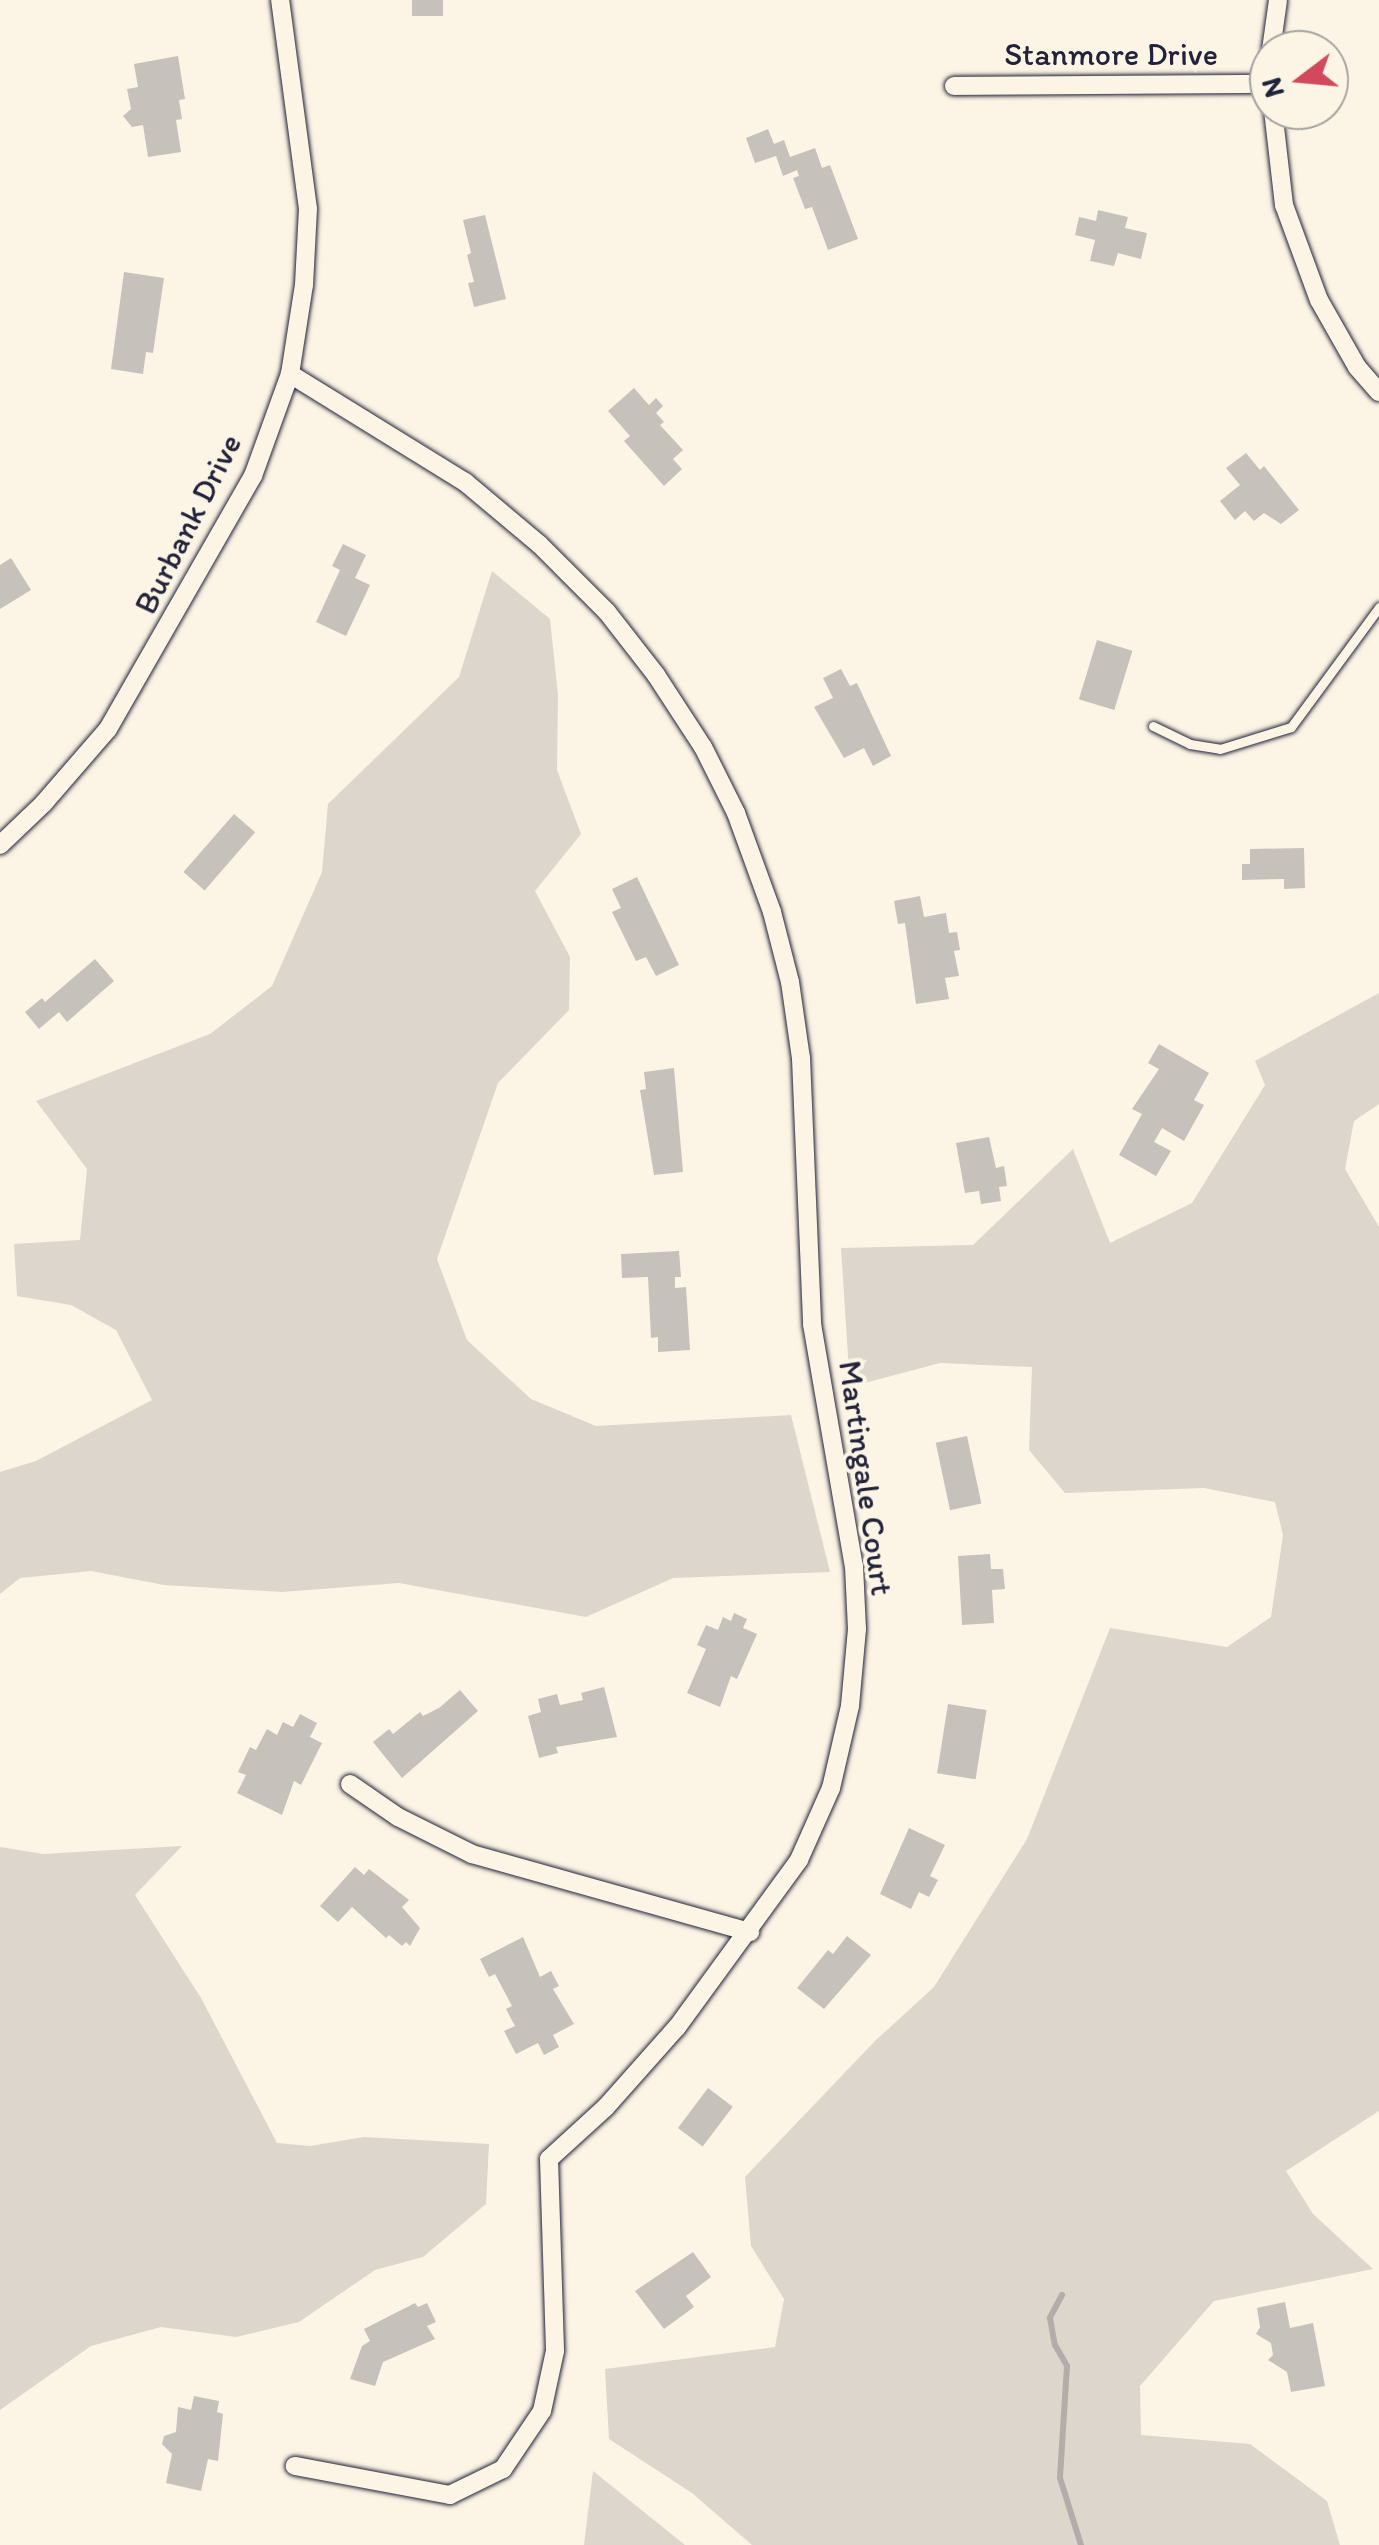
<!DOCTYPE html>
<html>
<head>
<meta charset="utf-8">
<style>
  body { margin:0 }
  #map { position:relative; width:1379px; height:2545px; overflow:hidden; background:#fcf5e5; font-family:Itim,sans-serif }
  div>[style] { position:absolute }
  .green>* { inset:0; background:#dcd6cc }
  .stream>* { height:6px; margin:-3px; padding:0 3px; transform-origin:3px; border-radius:3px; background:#b2adab }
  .building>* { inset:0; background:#c6c1bb; transform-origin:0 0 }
  .roads { filter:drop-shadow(0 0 2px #22223b) drop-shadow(0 0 2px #22223b) }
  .service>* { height:9px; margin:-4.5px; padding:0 4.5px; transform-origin:4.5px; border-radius:4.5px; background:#fcf5e5 }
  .minor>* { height:18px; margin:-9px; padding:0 9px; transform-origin:9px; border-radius:9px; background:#fcf5e5 }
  span { translate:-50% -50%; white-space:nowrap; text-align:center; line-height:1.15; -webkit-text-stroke:8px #fcf5e5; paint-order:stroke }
  .street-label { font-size:32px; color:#22223b }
  .north { position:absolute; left:1249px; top:30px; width:100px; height:100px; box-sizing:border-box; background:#fcf5e5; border:2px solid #a5a1a1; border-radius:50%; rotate:254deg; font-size:28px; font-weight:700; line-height:40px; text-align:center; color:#22223b }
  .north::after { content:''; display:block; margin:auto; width:35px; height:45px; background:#d1495b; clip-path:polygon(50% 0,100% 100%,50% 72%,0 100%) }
</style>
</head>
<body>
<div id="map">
  <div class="green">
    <i style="clip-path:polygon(492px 571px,550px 619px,558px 695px,557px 770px,581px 834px,535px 891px,570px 957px,569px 1010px,498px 1083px,437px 1259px,467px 1340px,531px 1399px,596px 1426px,791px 1415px,830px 1572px,673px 1578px,586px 1617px,399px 1583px,282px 1592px,164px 1585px,91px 1571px,20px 1578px,0 1594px,0 1472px,36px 1461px,152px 1400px,116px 1330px,71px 1305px,17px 1296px,14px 1244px,80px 1240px,87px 1169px,36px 1101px,210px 1034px,272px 986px,322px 872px,328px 804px,459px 677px)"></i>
    <i style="clip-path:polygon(1379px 993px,1379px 1104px,1354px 1121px,1345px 1169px,1379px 1227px,1379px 2111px,1286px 2171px,1313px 2214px,1373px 2269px,1214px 2301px,1140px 2386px,1141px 2435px,1250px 2444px,1327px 2501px,1340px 2545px,752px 2545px,692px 2493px,609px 2439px,605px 2369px,775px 2347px,784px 2299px,751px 2246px,745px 2177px,875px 2041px,934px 1987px,1027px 1839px,1110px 1628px,1227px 1647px,1271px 1617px,1283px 1535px,1275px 1502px,1204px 1488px,1065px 1493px,1029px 1450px,1032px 1367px,940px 1363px,850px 1387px,841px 1248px,973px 1245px,1073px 1149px,1110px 1243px,1192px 1203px,1265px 1085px,1255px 1061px)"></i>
    <i style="clip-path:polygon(182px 1846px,135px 1895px,201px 1998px,277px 2143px,310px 2146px,364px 2137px,489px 2144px,486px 2204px,423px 2257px,375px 2270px,299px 2322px,236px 2337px,161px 2327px,91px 2346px,0 2410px,0 1847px,43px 1854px)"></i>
    <i style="clip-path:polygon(593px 2471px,685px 2545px,584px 2545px)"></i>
  </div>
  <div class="stream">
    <i style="left:1062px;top:2295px;width:26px;rotate:118deg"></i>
    <i style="left:1050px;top:2318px;width:27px;rotate:80deg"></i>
    <i style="left:1055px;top:2345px;width:24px;rotate:60deg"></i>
    <i style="left:1067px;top:2366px;width:112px;rotate:93.6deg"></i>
    <i style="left:1060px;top:2478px;width:70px;rotate:72.6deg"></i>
  </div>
  <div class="building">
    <i style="left:412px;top:0;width:31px;height:16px"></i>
    <i style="clip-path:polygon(178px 56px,185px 99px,179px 100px,182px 119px,176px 120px,181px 152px,148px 157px,143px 125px,132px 127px,123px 116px,131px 109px,127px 89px,138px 87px,134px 64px)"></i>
    <i style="clip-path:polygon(768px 129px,774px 144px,784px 140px,790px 157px,815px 148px,822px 168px,830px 165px,858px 239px,828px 250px,812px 207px,805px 209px,793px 178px,799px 176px,797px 170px,783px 176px,776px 156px,755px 163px,746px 138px)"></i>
    <i style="clip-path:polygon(1098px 210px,1128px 217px,1125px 228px,1147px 233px,1141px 259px,1118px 253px,1114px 266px,1090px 261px,1095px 240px,1075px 235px,1079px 217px,1096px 221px)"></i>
    <i style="clip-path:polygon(485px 215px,506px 299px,474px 307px,468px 283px,474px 282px,467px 255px,471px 253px,463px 220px)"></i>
    <i style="clip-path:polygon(124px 272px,164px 278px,153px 353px,146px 352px,143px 374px,111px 369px)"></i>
    <i style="clip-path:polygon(634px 388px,649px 405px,656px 398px,663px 406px,656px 413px,664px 422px,660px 425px,683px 450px,673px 459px,682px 469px,664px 486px,624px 441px,630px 436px,608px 411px)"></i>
    <i style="clip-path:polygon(1246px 453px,1260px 470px,1264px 466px,1299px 510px,1281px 524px,1264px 513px,1254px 521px,1245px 511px,1235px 520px,1220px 501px,1240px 485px,1226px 468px)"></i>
    <i style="clip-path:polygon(343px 544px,366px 555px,355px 578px,370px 585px,346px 636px,316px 622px,340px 570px,332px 566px)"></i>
    <i style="clip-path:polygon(11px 558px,31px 590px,0 609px,0 565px)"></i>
    <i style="left:1097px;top:640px;width:37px;height:62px;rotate:17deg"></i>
    <i style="clip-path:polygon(841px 669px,850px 686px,857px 683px,891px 756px,873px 766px,864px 748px,844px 758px,814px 707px,833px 698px,823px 678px)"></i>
    <i style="left:234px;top:814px;width:28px;height:77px;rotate:41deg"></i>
    <i style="clip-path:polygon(1304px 848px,1305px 888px,1284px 889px,1284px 879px,1242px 880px,1242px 864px,1250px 864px,1250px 849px)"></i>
    <i style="clip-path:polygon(637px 877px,679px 965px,656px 976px,646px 957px,636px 961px,612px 912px,621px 908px,612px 889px)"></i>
    <i style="clip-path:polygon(920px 896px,924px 917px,946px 913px,949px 933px,957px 932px,960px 950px,954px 951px,959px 976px,945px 978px,949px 999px,916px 1004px,905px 923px,898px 924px,894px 901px)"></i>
    <i style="clip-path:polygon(95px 959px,114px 981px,67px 1022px,59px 1012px,39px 1029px,25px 1012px,42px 998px,45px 1002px)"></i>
    <i style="clip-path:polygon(1159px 1044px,1209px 1073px,1194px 1100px,1204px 1105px,1184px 1141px,1162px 1128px,1154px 1142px,1171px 1151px,1156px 1176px,1119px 1155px,1142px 1114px,1132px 1109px,1159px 1069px,1148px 1063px)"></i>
    <i style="clip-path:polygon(674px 1068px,683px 1172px,654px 1175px,640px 1090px,646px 1089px,644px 1072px)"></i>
    <i style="clip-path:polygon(989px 1137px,996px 1168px,1004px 1166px,1007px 1186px,999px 1187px,1001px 1201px,981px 1204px,979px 1191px,965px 1193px,956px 1143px)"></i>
    <i style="clip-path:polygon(679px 1251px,681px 1277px,675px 1277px,675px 1288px,686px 1287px,690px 1350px,658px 1352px,658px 1337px,651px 1338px,648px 1277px,622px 1278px,621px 1254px)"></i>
    <i style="left:967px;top:1436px;width:69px;height:32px;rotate:78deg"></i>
    <i style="clip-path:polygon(990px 1554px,991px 1569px,1003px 1569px,1005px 1589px,992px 1590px,994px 1623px,962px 1625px,958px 1556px)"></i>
    <i style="clip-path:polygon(734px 1613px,747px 1619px,743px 1628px,757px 1634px,737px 1679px,731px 1676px,720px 1707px,687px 1693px,706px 1649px,697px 1645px,706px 1625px,718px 1630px,723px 1617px,731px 1621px)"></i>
    <i style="clip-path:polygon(604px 1687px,617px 1737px,556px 1747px,558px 1753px,539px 1758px,528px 1716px,541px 1712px,538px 1699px,557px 1694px,560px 1705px,583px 1700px,581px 1693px)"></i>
    <i style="clip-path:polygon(460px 1690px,478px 1711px,402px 1778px,373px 1742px,389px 1729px,393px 1734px,420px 1712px,423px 1716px,439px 1708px)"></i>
    <i style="left:948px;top:1704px;width:39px;height:70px;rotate:9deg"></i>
    <i style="clip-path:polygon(300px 1714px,317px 1723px,310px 1737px,322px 1743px,301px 1785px,294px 1781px,282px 1815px,237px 1793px,246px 1775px,238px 1772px,250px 1747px,256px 1750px,267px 1729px,277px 1735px,283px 1722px,293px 1727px)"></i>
    <i style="clip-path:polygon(909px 1828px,945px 1845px,930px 1876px,938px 1880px,929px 1897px,919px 1892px,911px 1909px,880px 1894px)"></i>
    <i style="clip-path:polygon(355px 1867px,364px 1875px,369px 1869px,409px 1900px,402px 1907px,420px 1928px,410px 1946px,406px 1942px,402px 1946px,389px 1935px,386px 1938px,352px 1907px,338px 1922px,320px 1906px)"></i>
    <i style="clip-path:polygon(847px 1936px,871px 1955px,824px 2009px,797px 1988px,828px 1950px,833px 1954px)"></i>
    <i style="clip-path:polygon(523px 1937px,540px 1977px,551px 1971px,559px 1986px,553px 1989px,574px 2024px,553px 2035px,559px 2047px,544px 2055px,538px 2043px,516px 2054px,504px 2031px,515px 2026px,506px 2009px,512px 2006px,495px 1974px,489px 1977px,480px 1959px)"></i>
    <i style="left:708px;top:2088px;width:31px;height:50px;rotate:37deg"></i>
    <i style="clip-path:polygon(693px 2252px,711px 2277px,686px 2296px,694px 2307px,664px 2329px,635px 2291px)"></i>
    <i style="clip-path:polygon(1285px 2302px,1290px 2328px,1313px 2323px,1325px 2386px,1291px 2392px,1287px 2372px,1268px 2360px,1273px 2355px,1271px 2343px,1256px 2334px,1260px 2327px,1257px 2308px)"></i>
    <i style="clip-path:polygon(415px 2303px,418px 2307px,427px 2303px,436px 2322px,427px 2326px,435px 2339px,383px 2362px,375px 2386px,350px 2379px,362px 2346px,370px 2341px,364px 2329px)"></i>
    <i style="clip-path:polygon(194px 2396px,219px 2401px,217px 2412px,223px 2414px,218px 2461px,208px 2459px,201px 2491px,166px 2483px,172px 2454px,162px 2444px,164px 2436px,176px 2432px,178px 2407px,191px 2410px)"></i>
  </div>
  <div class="roads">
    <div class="service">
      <i style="left:1153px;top:726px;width:41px;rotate:25.9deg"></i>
      <i style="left:1190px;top:744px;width:30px;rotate:9deg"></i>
      <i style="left:1220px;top:749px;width:74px;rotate:-17.2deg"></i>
      <i style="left:1291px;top:727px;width:149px;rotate:-53.7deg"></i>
    </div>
    <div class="minor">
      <i style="left:1271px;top:50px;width:50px;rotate:-82deg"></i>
      <i style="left:954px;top:86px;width:315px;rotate:-0.4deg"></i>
      <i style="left:1273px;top:110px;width:96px;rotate:83.4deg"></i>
      <i style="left:1284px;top:205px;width:101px;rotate:69.8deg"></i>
      <i style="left:1319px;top:300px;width:77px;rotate:60.4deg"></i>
      <i style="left:1357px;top:367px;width:33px;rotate:49deg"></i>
      <i style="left:290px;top:374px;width:206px;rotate:31.7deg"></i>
      <i style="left:465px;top:482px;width:97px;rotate:40deg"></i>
      <i style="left:539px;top:544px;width:96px;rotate:45deg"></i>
      <i style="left:607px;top:612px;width:80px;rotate:52.1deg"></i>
      <i style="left:656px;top:675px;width:86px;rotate:56.9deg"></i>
      <i style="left:703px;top:747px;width:74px;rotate:63.4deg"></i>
      <i style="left:736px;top:813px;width:105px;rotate:70deg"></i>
      <i style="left:772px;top:912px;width:72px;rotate:75.6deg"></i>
      <i style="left:790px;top:982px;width:77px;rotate:81.8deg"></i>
      <i style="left:801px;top:1058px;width:266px;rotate:87.6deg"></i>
      <i style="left:812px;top:1324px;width:246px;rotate:80.2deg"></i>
      <i style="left:854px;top:1566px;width:63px;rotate:87.3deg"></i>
      <i style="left:857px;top:1629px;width:77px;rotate:95.2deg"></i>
      <i style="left:850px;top:1706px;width:84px;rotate:103deg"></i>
      <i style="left:831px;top:1788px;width:79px;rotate:114deg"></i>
      <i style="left:799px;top:1860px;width:207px;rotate:126.1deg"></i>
      <i style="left:677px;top:2027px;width:107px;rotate:131.6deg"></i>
      <i style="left:606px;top:2107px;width:77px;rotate:137.6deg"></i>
      <i style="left:549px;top:2159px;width:192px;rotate:88.2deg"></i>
      <i style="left:555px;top:2351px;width:61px;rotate:102.2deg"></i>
      <i style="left:542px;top:2411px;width:70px;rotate:123.9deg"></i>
      <i style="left:503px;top:2469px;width:59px;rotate:153.9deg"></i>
      <i style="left:450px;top:2495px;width:158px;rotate:-169.4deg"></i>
      <i style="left:0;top:845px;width:59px;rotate:-43.6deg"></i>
      <i style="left:43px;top:804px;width:99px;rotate:-49.1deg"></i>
      <i style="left:108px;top:729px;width:292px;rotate:-60.2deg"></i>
      <i style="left:253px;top:476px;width:109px;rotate:-70.1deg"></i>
      <i style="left:290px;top:374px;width:90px;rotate:-81.1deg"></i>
      <i style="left:304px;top:285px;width:76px;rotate:-87deg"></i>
      <i style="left:308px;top:209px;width:211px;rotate:-97.6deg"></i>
      <i style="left:350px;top:1784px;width:58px;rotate:34.5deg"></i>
      <i style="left:398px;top:1817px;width:83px;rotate:26.6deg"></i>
      <i style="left:472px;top:1854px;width:289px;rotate:15.7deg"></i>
    </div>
  </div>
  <div class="street-label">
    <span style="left:1111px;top:54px">Stanmore Drive</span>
    <span style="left:188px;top:524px;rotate:-63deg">Burbank Drive</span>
    <span style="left:866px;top:1478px;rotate:82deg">Martingale Court</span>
  </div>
  <div class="north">N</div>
</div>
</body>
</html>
